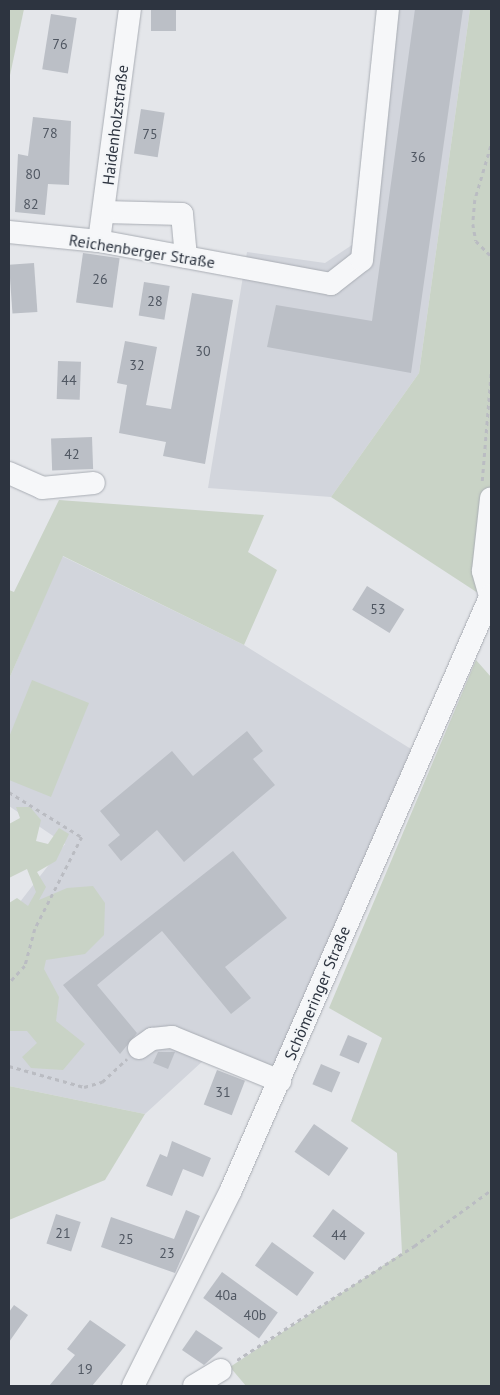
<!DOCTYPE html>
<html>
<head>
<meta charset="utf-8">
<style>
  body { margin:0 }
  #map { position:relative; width:500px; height:1395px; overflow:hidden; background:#e4e6ea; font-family:"PT Sans",sans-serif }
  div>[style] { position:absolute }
  .built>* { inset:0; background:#d2d5dc }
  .green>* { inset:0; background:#c9d3c6 }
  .building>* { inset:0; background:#bbbfc6; transform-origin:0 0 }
  .path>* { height:2.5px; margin-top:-1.25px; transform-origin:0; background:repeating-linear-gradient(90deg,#babcc2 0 4px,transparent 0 8px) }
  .roads { filter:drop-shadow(0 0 1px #a9adb4) drop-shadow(0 0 1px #a9adb4) }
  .minor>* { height:22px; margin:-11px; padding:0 11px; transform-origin:11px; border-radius:11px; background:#f6f7f9 }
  span { translate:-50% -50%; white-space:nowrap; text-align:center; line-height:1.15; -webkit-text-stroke:4px #f3f5f7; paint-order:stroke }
  .number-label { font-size:14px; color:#505762 }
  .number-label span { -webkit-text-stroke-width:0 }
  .street-label { font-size:16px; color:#2d3440 }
  .frame { position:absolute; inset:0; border:10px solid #2d3440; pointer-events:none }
</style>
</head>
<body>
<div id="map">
  <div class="built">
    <i style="clip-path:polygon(377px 9px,470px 9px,419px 373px,331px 497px,208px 488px,247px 252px,325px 263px,352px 245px)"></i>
    <i style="clip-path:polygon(62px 556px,244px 645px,411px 749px,275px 1072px,217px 1048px,145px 1114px,9px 1086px,9px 916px,65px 844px,9px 806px,9px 679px)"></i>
  </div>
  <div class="green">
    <i style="clip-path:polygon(9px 9px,24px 9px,9px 80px)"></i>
    <i style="clip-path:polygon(470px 9px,491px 9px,491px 572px,478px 593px,331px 497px,419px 373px)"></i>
    <i style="clip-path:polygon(59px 500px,264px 515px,248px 552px,277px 570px,244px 645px,63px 556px,9px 679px,9px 590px,14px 592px)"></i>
    <i style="clip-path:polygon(476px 660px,491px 677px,491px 1386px,246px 1386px,230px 1367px,402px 1253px,397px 1153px,351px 1121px,382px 1038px,329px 1008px)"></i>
    <i style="clip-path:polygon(32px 680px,89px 703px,51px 797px,9px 780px,9px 737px)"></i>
    <i style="clip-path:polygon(16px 807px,30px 807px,41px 820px,36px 841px,48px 844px,59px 828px,69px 834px,56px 861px,37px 872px,46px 887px,39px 900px,67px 888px,93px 886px,105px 903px,104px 935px,85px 954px,46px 960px,44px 969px,59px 997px,56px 1021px,85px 1044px,63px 1070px,31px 1068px,22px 1057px,37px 1043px,27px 1031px,9px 1031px,9px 903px,17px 898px,28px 906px,36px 892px,27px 869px,9px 878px,9px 824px,20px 818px)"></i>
    <i style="clip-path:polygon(9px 1086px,145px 1114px,105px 1180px,9px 1220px)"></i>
  </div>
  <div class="building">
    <i style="left:151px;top:9px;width:25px;height:22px"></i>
    <i style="clip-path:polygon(415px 9px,463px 9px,411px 373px,267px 347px,276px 305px,372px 321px)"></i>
    <i style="left:51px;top:14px;width:26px;height:56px;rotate:9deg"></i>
    <i style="left:141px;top:109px;width:24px;height:45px;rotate:9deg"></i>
    <i style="clip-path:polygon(33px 117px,71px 121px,69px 185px,48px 184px,45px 215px,15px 212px,18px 154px,28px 156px)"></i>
    <i style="left:83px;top:253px;width:37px;height:50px;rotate:8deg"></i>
    <i style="left:34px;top:263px;width:49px;height:25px;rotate:86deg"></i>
    <i style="left:144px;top:282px;width:26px;height:34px;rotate:9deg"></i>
    <i style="clip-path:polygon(192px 293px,233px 300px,205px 464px,163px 456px,166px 442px,119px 433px,127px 385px,117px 383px,125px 341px,157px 347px,146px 405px,171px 409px)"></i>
    <i style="left:58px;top:361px;width:23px;height:38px;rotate:2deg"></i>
    <i style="left:92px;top:437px;width:32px;height:41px;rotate:88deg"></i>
    <i style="left:367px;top:586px;width:44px;height:28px;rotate:32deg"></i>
    <i style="clip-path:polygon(247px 731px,263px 751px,253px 759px,275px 785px,184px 862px,157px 830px,121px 861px,108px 845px,120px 835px,100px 811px,172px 751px,193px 776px)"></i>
    <i style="clip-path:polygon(233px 851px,287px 918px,225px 967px,251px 998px,231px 1014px,162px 931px,97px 985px,137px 1033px,120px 1054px,63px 985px)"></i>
    <i style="left:348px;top:1035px;width:21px;height:22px;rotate:23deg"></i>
    <i style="clip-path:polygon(158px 1052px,175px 1052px,168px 1069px,153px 1063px)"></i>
    <i style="left:321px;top:1064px;width:21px;height:22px;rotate:23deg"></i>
    <i style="left:217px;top:1070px;width:30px;height:37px;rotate:21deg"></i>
    <i style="left:314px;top:1124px;width:42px;height:34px;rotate:35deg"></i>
    <i style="clip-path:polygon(172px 1141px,211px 1158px,203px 1177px,183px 1169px,172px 1196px,146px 1186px,160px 1154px,167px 1157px)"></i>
    <i style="left:333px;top:1209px;width:40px;height:34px;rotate:37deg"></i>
    <i style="clip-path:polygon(186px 1210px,200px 1216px,175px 1273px,101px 1247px,111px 1217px,174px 1239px)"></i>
    <i style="left:56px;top:1214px;width:26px;height:31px;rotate:18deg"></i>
    <i style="left:272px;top:1242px;width:52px;height:29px;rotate:36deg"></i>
    <i style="left:222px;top:1272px;width:69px;height:32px;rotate:36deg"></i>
    <i style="clip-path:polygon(14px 1305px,28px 1315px,9px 1342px,9px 1312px)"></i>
    <i style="clip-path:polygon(90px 1320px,126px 1345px,92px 1386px,49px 1386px,75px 1355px,67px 1349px)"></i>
    <i style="clip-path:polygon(196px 1330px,223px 1348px,204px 1365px,182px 1350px)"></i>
  </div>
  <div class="path">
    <i style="left:491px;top:146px;width:56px;rotate:106.5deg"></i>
    <i style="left:475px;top:200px;width:24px;rotate:95deg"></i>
    <i style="left:473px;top:224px;width:17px;rotate:80deg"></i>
    <i style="left:476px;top:241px;width:21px;rotate:45deg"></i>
    <i style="left:482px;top:481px;width:110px;rotate:-85.3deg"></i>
    <i style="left:9px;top:792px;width:86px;rotate:31.7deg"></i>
    <i style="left:82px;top:837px;width:103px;rotate:117.1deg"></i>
    <i style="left:35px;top:929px;width:38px;rotate:105deg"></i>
    <i style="left:25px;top:966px;width:23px;rotate:133deg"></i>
    <i style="left:9px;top:1066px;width:78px;rotate:15.6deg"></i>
    <i style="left:84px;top:1087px;width:19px;rotate:-16deg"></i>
    <i style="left:102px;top:1082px;width:34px;rotate:-43deg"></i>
    <i style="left:237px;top:1360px;width:211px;rotate:-32.8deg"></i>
    <i style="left:414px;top:1246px;width:95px;rotate:-36deg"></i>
  </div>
  <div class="roads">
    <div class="minor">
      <i style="left:104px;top:212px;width:78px;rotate:1.5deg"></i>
      <i style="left:182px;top:214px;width:43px;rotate:84.7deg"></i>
      <i style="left:9px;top:232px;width:90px;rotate:5.7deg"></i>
      <i style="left:99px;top:241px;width:236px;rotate:10.5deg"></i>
      <i style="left:331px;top:284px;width:39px;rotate:-38deg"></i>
      <i style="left:362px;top:260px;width:252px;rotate:-84.1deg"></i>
      <i style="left:99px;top:241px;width:234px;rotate:-82.4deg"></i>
      <i style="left:9px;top:473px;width:36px;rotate:24deg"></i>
      <i style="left:42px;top:488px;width:52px;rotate:-5.5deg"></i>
      <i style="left:490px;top:596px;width:26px;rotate:-106deg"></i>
      <i style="left:483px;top:571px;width:73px;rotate:-83.7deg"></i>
      <i style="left:139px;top:1048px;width:16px;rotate:-35deg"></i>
      <i style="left:152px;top:1039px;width:20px;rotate:-6deg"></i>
      <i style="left:172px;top:1037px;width:117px;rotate:22.2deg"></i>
      <i style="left:133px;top:1386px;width:219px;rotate:-63.4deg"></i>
      <i style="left:231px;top:1190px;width:649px;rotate:-66.4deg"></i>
      <i style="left:194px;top:1386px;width:31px;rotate:-31deg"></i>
    </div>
  </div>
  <div class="number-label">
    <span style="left:60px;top:44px">76</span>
    <span style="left:50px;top:133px">78</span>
    <span style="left:150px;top:134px">75</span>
    <span style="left:418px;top:157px">36</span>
    <span style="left:33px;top:174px">80</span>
    <span style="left:31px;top:204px">82</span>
    <span style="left:100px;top:279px">26</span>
    <span style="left:155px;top:301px">28</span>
    <span style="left:203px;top:351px">30</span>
    <span style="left:137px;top:365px">32</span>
    <span style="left:69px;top:380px">44</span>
    <span style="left:72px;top:454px">42</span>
    <span style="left:378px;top:609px">53</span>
    <span style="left:223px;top:1092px">31</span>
    <span style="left:63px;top:1233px">21</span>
    <span style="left:339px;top:1235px">44</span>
    <span style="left:126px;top:1239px">25</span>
    <span style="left:167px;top:1253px">23</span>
    <span style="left:226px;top:1295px">40a</span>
    <span style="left:255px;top:1315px">40b</span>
    <span style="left:85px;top:1369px">19</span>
  </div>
  <div class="street-label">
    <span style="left:115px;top:125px;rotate:-83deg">Haidenholzstraße</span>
    <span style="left:142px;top:251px;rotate:9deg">Reichenberger Straße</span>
    <span style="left:317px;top:993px;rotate:-67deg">Schömeringer Straße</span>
  </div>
  <div class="frame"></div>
</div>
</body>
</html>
